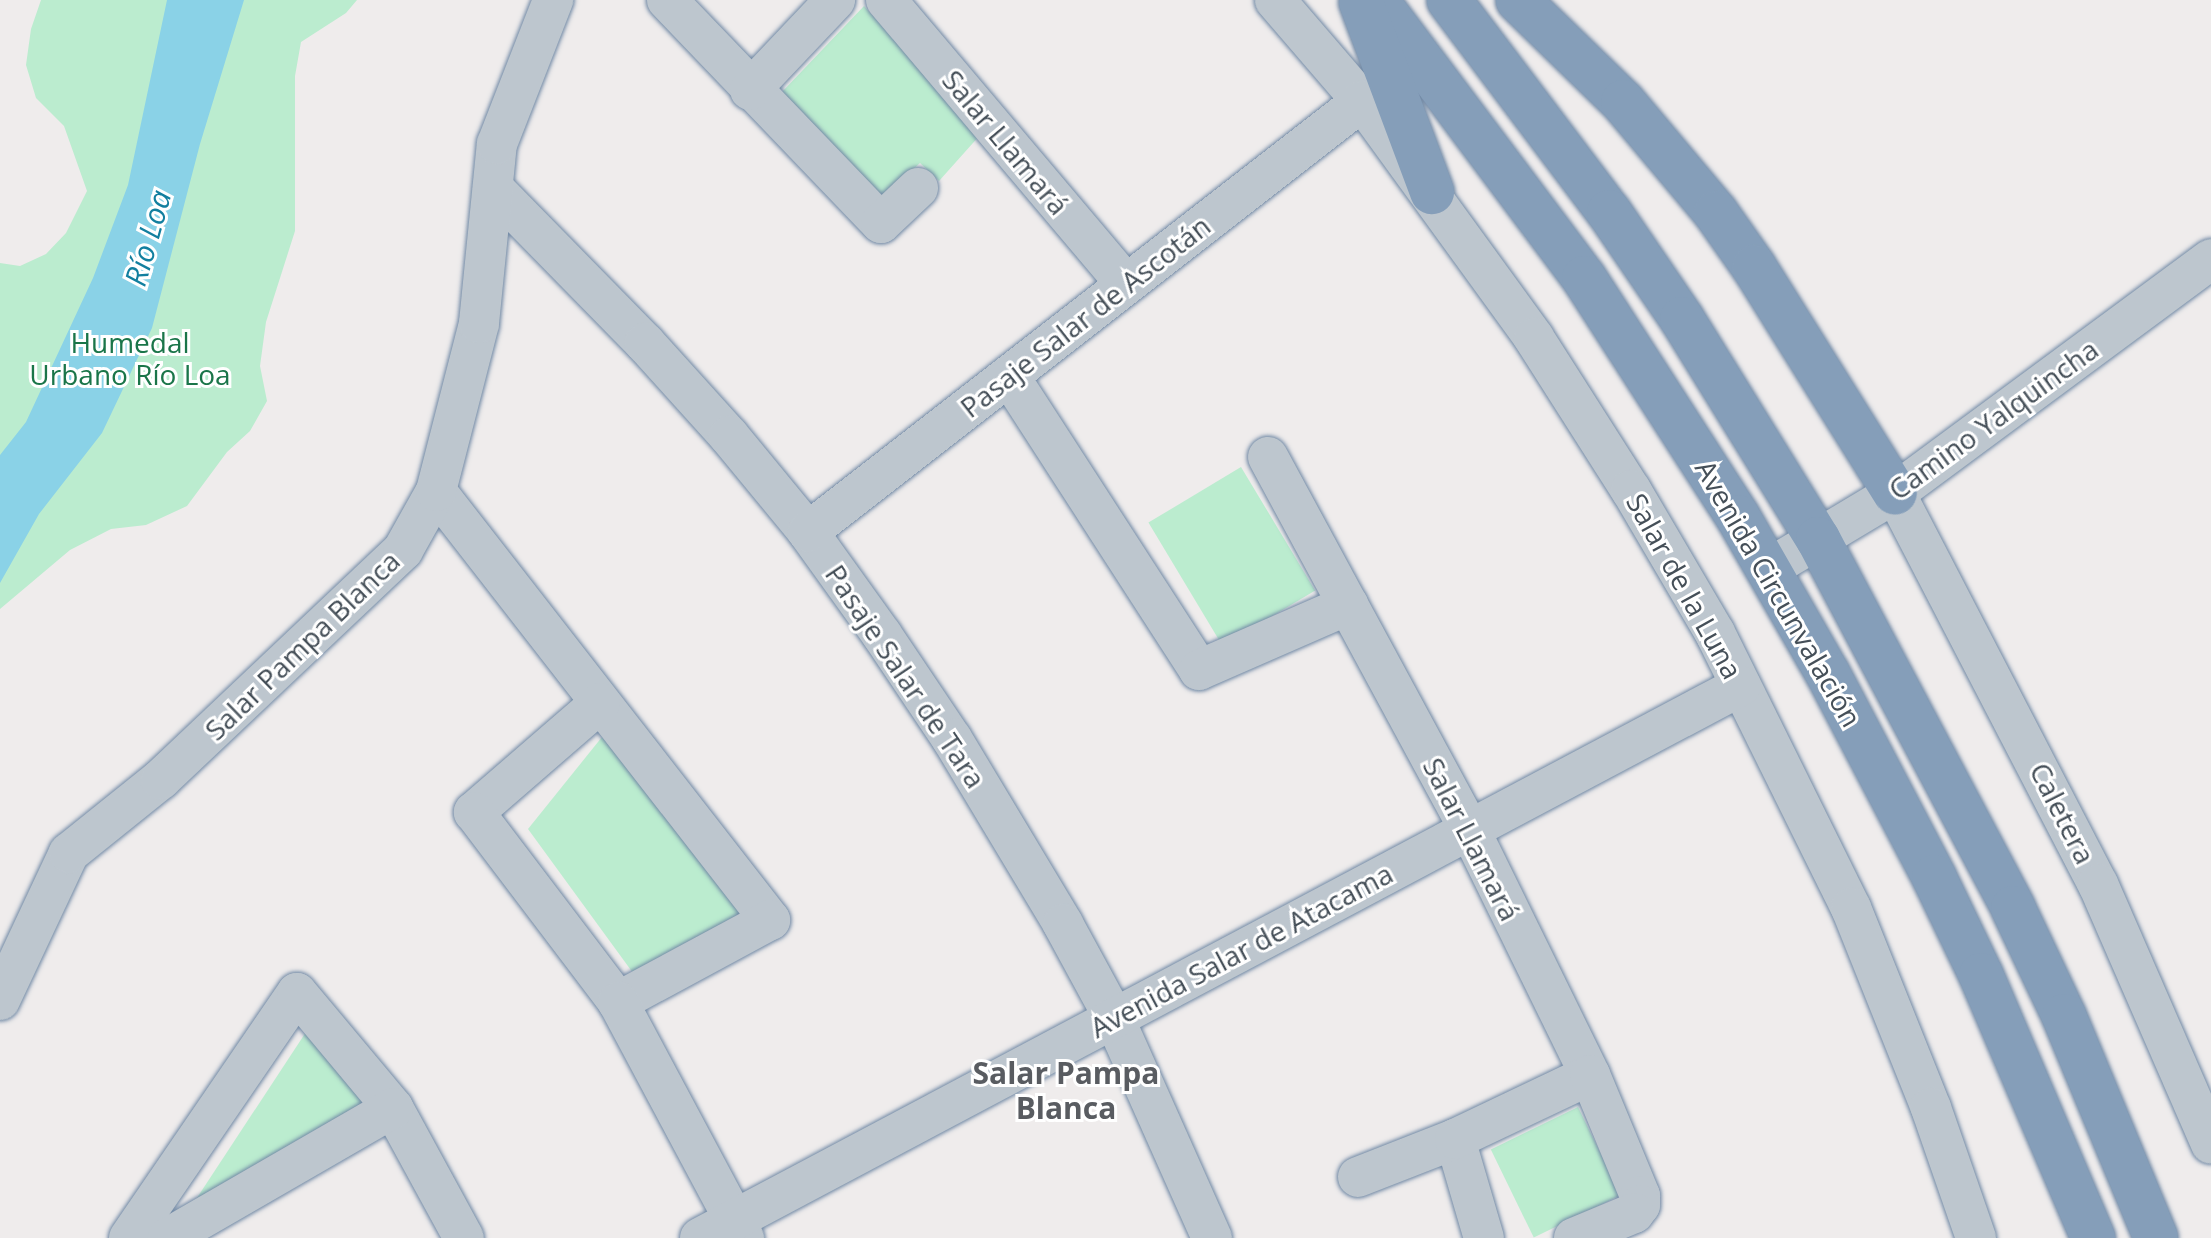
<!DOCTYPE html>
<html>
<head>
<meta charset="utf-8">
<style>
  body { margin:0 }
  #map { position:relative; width:2211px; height:1238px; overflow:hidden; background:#efecec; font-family:"Open Sans",sans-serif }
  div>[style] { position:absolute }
  .green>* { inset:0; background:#bbeccf; transform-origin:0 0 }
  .water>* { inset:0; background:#8ad2e7 }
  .roads { filter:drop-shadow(0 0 2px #7189a5) drop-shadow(0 0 2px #7189a5) }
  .minor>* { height:40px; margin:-20px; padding:0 20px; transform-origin:20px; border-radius:20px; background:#bdc6ce }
  .highway>* { height:44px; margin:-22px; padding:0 22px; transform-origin:22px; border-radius:22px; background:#859eb9 }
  span { translate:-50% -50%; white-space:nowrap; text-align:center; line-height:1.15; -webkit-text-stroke:6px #fff; paint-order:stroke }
  .street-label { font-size:28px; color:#454f58 }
  .park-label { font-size:28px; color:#1a7549 }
  .water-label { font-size:30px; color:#127f9f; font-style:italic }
  .neighbourhood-label { font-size:30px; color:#595c61; font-weight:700 }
</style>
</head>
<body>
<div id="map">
  <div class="green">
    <i style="clip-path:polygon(41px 0,357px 0,346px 13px,301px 42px,295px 76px,295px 231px,266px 322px,260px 366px,267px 401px,250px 431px,227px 452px,187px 506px,146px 525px,111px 529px,70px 550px,0 609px,0 263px,20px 266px,46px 254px,66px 233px,87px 191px,64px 126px,36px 98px,26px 65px,31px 29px)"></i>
    <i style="clip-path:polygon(864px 6px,981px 134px,939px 181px,920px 163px,881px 199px,781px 93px)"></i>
    <i style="left:1241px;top:467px;width:144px;height:108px;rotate:59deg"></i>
    <i style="clip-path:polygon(602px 737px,743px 915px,633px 973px,528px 829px)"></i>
    <i style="clip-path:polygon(308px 1029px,368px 1106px,189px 1210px)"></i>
    <i style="left:1578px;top:1107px;width:98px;height:97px;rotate:64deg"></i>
  </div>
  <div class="water">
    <i style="clip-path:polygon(167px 0,244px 0,200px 144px,152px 328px,102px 433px,39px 514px,0 583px,0 455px,26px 422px,93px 278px,128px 185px)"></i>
  </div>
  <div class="roads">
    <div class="minor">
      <i style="left:667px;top:0;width:309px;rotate:46.2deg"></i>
      <i style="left:881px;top:223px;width:51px;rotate:-43.4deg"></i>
      <i style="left:886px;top:0;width:372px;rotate:49.8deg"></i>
      <i style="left:1275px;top:0;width:133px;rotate:49.3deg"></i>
      <i style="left:1362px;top:101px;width:293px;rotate:54deg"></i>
      <i style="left:1534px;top:338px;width:180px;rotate:57.5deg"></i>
      <i style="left:1631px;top:490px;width:166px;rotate:59.6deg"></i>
      <i style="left:1715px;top:633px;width:307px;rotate:63.7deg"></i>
      <i style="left:1851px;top:908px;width:215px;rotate:68.2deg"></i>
      <i style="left:1931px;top:1108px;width:138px;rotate:70.9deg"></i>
      <i style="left:750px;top:90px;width:124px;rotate:-46.6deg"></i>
      <i style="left:493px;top:188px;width:217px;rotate:45.6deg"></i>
      <i style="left:645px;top:343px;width:125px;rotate:47.9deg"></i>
      <i style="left:729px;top:436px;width:124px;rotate:50.5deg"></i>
      <i style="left:808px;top:532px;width:127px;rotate:54.3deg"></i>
      <i style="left:882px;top:635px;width:125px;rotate:56.1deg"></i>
      <i style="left:952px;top:739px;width:216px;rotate:59deg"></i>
      <i style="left:1063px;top:924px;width:107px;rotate:61.5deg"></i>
      <i style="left:1114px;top:1018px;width:241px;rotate:66deg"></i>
      <i style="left:1009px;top:376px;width:350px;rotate:57.1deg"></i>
      <i style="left:1199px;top:670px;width:163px;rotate:-23.6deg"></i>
      <i style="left:1268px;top:457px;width:422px;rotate:61.6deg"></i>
      <i style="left:1469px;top:828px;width:275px;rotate:63.9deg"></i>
      <i style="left:436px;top:491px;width:544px;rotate:52.1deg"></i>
      <i style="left:770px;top:920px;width:173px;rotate:151.7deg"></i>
      <i style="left:1895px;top:493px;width:441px;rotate:62.6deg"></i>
      <i style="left:2098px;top:884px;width:283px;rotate:66.5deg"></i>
      <i style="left:808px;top:532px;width:702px;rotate:-37.88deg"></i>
      <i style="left:1768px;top:569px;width:148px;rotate:-30.9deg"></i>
      <i style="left:1895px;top:493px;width:393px;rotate:-36.5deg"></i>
      <i style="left:600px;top:703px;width:167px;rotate:139.1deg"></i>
      <i style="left:474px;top:812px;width:238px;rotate:52.8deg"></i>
      <i style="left:618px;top:1002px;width:268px;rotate:61.9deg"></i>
      <i style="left:0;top:1000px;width:162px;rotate:-64.9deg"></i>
      <i style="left:69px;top:853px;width:118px;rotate:-38.8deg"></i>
      <i style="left:161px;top:779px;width:333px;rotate:-43.4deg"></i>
      <i style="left:403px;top:550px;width:68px;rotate:-60.8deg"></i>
      <i style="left:436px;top:491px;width:173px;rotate:-75.6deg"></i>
      <i style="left:479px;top:323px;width:180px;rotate:-84.3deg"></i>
      <i style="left:497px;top:144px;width:155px;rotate:-68.7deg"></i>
      <i style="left:393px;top:1108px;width:148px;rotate:61.4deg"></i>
      <i style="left:1455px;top:1139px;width:103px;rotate:73.7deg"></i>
      <i style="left:1358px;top:1177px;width:104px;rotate:-21.4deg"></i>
      <i style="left:1455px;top:1139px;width:149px;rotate:-25.4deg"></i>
      <i style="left:1590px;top:1075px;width:131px;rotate:67.5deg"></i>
      <i style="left:1640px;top:1196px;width:9px;rotate:90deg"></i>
      <i style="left:1640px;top:1205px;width:10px;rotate:127deg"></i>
      <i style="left:1634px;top:1213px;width:65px;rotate:157.4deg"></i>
      <i style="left:129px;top:1238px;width:297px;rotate:-55.6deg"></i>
      <i style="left:297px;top:993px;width:150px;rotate:50.1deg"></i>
      <i style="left:393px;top:1108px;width:260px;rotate:150deg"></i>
      <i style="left:700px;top:1238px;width:1178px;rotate:-27.94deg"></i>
    </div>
    <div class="highway">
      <i style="left:1376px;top:0;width:347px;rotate:53.2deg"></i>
      <i style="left:1584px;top:278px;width:284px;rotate:57.2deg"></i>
      <i style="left:1738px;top:517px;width:181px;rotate:60.2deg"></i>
      <i style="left:1828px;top:674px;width:229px;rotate:62.4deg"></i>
      <i style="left:1934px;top:877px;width:109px;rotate:64.4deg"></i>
      <i style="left:1981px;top:975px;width:286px;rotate:66.9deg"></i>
      <i style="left:1449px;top:0;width:266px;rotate:53deg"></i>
      <i style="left:1609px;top:212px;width:130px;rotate:55.7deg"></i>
      <i style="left:1682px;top:319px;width:259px;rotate:58.3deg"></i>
      <i style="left:1818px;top:539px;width:417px;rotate:62.1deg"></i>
      <i style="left:2013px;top:908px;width:119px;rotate:64.7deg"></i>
      <i style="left:2064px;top:1016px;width:240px;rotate:67.5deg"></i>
      <i style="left:1518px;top:0;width:146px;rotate:44.2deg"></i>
      <i style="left:1623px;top:102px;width:145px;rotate:50deg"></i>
      <i style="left:1716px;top:213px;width:66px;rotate:54.9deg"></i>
      <i style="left:1754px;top:267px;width:266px;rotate:58deg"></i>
      <i style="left:1361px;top:2px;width:203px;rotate:69.5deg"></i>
    </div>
  </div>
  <div class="street-label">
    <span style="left:1006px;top:142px;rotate:50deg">Salar Llamará</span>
    <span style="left:1085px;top:316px;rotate:-38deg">Pasaje Salar de Ascotán</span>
    <span style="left:1993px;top:419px;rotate:-36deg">Camino Yalquincha</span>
    <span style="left:1685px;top:586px;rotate:61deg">Salar de la Luna</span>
    <span style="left:1779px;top:593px;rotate:60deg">Avenida Circunvalación</span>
    <span style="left:302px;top:645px;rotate:-44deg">Salar Pampa Blanca</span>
    <span style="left:906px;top:676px;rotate:56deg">Pasaje Salar de Tara</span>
    <span style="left:2063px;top:813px;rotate:63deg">Caletera</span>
    <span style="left:1472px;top:839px;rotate:63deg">Salar Llamará</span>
    <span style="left:1241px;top:950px;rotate:-28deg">Avenida Salar de Atacama</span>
  </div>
  <div class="park-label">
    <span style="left:130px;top:358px">Humedal<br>Urbano Río Loa</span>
  </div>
  <div class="water-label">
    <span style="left:148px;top:238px;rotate:-74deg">Río Loa</span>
  </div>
  <div class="neighbourhood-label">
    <span style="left:1066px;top:1090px">Salar Pampa<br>Blanca</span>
  </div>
</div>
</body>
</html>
